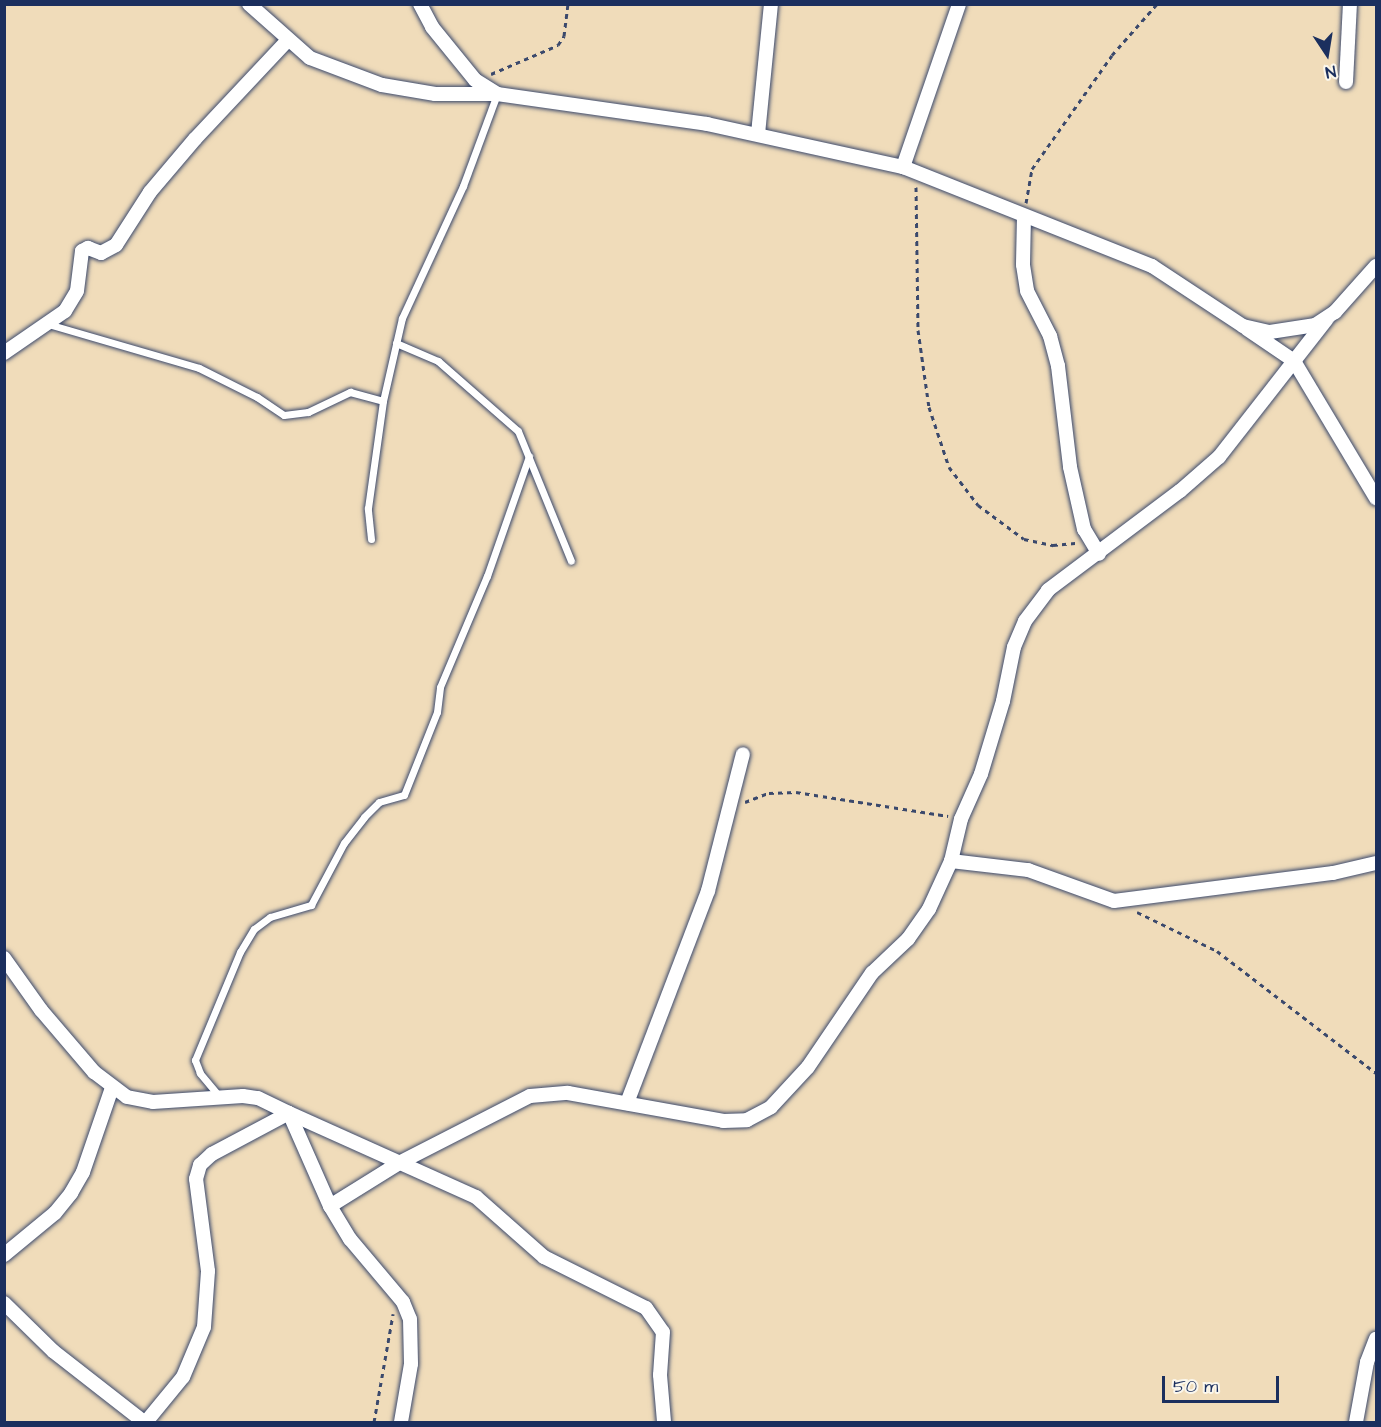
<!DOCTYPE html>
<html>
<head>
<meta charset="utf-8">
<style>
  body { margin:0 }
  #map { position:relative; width:1381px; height:1427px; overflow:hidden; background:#f0dcba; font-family:"Architects Daughter",sans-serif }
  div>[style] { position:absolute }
  .path>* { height:3px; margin-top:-1.5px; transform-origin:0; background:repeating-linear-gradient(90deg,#3b496c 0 4.5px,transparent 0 9px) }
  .roads { filter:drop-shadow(0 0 2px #3b496c) drop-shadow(0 0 2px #3b496c) }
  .service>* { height:7px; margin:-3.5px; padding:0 3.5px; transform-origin:3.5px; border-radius:3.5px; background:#fff }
  .minor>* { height:14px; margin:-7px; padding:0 7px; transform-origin:7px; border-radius:7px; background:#fff }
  span { translate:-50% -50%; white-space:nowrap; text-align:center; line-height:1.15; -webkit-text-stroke:6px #fbf7ec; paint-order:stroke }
  .frame { position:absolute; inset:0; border:6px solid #1b2f5e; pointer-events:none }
  .north { position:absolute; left:1297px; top:24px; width:60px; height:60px; -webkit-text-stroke:4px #fbf7ec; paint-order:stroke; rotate:168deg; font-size:16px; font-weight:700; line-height:24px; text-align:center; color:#1b2f5e }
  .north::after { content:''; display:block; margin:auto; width:21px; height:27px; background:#1b2f5e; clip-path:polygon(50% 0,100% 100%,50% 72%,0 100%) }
  .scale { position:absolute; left:1162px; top:1376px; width:117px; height:27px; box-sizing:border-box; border:3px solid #1b2f5e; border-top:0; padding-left:8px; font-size:18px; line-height:21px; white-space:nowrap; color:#1b2f5e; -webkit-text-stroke:4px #fbf7ec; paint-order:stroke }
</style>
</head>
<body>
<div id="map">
  <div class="path">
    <i style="left:491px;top:74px;width:73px;rotate:-23.4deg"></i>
    <i style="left:558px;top:45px;width:11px;rotate:-56deg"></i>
    <i style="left:564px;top:36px;width:32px;rotate:-83deg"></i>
    <i style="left:916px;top:187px;width:143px;rotate:89.2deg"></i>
    <i style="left:918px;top:330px;width:78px;rotate:81.9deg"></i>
    <i style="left:929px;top:407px;width:63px;rotate:71.6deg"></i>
    <i style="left:949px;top:467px;width:48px;rotate:52.7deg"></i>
    <i style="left:978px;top:505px;width:57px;rotate:36.5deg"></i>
    <i style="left:1024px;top:539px;width:30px;rotate:12deg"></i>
    <i style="left:1053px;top:545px;width:25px;rotate:-5deg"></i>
    <i style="left:1026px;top:203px;width:35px;rotate:-80deg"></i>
    <i style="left:1032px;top:169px;width:139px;rotate:-54.9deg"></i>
    <i style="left:1112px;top:55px;width:68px;rotate:-48.6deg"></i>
    <i style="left:745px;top:802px;width:26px;rotate:-21deg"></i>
    <i style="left:769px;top:793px;width:27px;rotate:-2deg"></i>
    <i style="left:796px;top:792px;width:154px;rotate:9deg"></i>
    <i style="left:1137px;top:912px;width:89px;rotate:26deg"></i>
    <i style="left:1217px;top:951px;width:200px;rotate:37.5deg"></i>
    <i style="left:374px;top:1422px;width:110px;rotate:-80deg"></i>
  </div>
  <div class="roads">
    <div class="service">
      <i style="left:48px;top:324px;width:157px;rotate:16.2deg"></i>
      <i style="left:199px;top:368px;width:65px;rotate:26.6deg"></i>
      <i style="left:257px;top:397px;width:32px;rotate:34deg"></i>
      <i style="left:284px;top:415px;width:24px;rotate:-7deg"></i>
      <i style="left:308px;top:412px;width:47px;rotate:-25.5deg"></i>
      <i style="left:350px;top:392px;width:34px;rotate:15deg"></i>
      <i style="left:396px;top:343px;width:46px;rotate:23.2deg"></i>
      <i style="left:438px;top:361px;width:106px;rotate:41.2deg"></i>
      <i style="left:518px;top:431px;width:140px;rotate:67.8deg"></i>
      <i style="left:371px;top:539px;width:31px;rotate:-96deg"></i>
      <i style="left:368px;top:508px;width:108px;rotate:-82deg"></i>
      <i style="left:383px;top:401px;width:85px;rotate:-77.1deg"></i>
      <i style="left:402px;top:318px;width:145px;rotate:-65.2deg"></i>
      <i style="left:463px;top:186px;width:98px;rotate:-69.7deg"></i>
      <i style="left:219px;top:1096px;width:30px;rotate:-130deg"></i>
      <i style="left:200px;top:1073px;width:14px;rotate:-111deg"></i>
      <i style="left:195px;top:1060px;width:117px;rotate:-67.4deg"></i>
      <i style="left:240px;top:952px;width:27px;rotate:-59deg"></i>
      <i style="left:254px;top:929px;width:20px;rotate:-37deg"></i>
      <i style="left:270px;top:917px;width:43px;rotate:-16.3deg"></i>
      <i style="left:311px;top:905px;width:70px;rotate:-62deg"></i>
      <i style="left:344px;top:843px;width:33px;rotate:-52deg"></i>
      <i style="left:364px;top:817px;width:21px;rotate:-45deg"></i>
      <i style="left:379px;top:802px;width:26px;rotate:-16deg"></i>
      <i style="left:404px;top:795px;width:89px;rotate:-68.3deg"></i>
      <i style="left:437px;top:712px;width:25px;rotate:-83deg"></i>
      <i style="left:440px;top:687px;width:121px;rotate:-67.1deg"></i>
      <i style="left:487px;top:576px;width:127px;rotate:-70.7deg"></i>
    </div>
    <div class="minor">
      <i style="left:249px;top:4px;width:81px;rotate:41.5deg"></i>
      <i style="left:310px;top:58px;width:77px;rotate:20.6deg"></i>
      <i style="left:382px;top:85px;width:54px;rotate:9.6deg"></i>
      <i style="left:435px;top:94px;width:62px"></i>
      <i style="left:420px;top:4px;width:26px;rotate:62deg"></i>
      <i style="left:432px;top:27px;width:68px;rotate:50.9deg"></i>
      <i style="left:475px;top:80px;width:26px;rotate:32deg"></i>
      <i style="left:497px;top:94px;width:212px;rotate:8.1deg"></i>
      <i style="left:707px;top:124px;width:201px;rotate:12.4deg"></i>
      <i style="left:903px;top:167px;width:268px;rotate:21.7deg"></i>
      <i style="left:1152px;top:266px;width:109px;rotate:33.4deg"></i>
      <i style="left:1243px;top:326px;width:28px;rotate:13deg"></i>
      <i style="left:1270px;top:332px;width:46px;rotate:-8.8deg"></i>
      <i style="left:1315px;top:325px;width:24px;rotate:-33deg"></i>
      <i style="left:1335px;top:312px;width:62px;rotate:-48.3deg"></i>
      <i style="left:1346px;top:82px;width:78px;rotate:-87.1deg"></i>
      <i style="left:758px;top:134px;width:131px;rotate:-84.3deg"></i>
      <i style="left:903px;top:167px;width:172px;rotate:-71deg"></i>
      <i style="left:1024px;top:216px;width:49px;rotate:91.2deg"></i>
      <i style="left:1023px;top:265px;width:26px;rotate:81deg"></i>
      <i style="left:1027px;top:291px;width:51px;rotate:62.9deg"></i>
      <i style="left:1050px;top:336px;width:31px;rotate:75deg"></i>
      <i style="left:1058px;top:366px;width:102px;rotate:83.2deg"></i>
      <i style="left:1070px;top:467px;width:64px;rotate:77.3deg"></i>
      <i style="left:1084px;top:529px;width:29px;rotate:59deg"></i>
      <i style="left:1247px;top:329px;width:57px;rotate:34.2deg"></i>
      <i style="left:1294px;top:361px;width:160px;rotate:59.1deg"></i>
      <i style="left:4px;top:353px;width:74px;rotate:-34.5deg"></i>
      <i style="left:65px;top:311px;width:23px;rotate:-59deg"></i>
      <i style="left:77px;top:291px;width:40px;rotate:-82.9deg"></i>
      <i style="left:82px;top:251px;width:7px;rotate:-27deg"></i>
      <i style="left:88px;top:248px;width:14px;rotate:21deg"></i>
      <i style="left:101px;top:253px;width:17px;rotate:-28deg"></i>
      <i style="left:116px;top:245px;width:63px;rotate:-57.3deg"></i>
      <i style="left:150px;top:192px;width:70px;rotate:-49.7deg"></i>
      <i style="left:195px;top:139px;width:134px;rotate:-46.8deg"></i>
      <i style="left:951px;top:861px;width:78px;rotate:6.7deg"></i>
      <i style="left:1028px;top:870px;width:91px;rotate:19.8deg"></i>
      <i style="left:1114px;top:901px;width:221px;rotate:-7.3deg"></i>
      <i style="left:1333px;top:873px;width:44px;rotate:-13.1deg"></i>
      <i style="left:4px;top:958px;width:64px;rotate:54.6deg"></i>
      <i style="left:41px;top:1010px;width:82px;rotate:49.5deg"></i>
      <i style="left:94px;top:1072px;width:41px;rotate:37.1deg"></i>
      <i style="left:127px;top:1097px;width:26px;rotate:11deg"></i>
      <i style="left:153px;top:1102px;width:90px;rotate:-3.8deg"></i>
      <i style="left:243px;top:1096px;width:15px;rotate:8deg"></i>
      <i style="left:258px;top:1098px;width:34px;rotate:26deg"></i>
      <i style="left:289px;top:1113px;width:102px;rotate:66.2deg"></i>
      <i style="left:330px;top:1206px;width:39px;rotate:59deg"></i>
      <i style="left:350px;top:1239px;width:82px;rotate:49.9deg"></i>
      <i style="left:403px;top:1302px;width:18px;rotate:68deg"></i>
      <i style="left:410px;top:1319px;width:45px;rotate:88.7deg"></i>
      <i style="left:411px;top:1364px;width:59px;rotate:99.8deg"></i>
      <i style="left:627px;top:1103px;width:227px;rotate:-69.1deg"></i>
      <i style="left:708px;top:891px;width:141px;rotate:-75.7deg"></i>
      <i style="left:330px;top:1206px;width:81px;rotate:-31.9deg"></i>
      <i style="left:399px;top:1163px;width:147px;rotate:-27.1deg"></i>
      <i style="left:530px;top:1096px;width:38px;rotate:-5deg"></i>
      <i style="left:568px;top:1093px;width:158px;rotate:10.2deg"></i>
      <i style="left:723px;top:1121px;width:24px;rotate:-2deg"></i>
      <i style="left:747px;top:1120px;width:27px;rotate:-28deg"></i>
      <i style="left:771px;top:1107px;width:54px;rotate:-47.2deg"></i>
      <i style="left:808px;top:1067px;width:114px;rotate:-55.8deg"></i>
      <i style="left:872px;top:973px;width:50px;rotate:-43.4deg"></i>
      <i style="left:908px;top:939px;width:37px;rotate:-55deg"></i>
      <i style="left:929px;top:909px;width:53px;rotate:-65.4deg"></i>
      <i style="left:951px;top:861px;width:43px;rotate:-76.6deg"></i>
      <i style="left:961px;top:819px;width:49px;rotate:-66deg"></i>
      <i style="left:981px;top:774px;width:76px;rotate:-73.2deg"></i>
      <i style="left:1003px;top:701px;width:55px;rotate:-78.5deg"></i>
      <i style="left:1014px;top:647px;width:28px;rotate:-67deg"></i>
      <i style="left:1025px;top:621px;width:39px;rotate:-53deg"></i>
      <i style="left:1048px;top:590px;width:165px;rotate:-36.9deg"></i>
      <i style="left:1180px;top:491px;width:52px;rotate:-41.1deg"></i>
      <i style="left:1219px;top:457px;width:175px;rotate:-52deg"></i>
      <i style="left:4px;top:1255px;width:66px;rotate:-39.5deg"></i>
      <i style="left:55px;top:1213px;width:26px;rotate:-51deg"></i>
      <i style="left:71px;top:1193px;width:24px;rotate:-60deg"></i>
      <i style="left:83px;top:1172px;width:89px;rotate:-71deg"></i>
      <i style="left:4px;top:1303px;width:69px;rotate:44.4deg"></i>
      <i style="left:53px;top:1351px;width:115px;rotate:38deg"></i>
      <i style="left:146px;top:1422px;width:58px;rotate:-50.6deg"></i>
      <i style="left:183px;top:1377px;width:54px;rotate:-67.2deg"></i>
      <i style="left:204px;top:1327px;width:56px;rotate:-85.9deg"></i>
      <i style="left:208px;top:1271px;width:93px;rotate:-97.4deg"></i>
      <i style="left:196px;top:1179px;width:15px;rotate:-74deg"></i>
      <i style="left:200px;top:1165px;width:16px;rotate:-43deg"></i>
      <i style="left:212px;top:1154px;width:87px;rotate:-28deg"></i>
      <i style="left:289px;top:1113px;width:205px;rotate:24.2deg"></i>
      <i style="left:476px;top:1197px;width:91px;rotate:41.4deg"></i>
      <i style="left:544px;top:1257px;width:114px;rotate:26.6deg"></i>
      <i style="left:646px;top:1308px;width:29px;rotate:55deg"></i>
      <i style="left:663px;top:1332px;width:43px;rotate:94deg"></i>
      <i style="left:660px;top:1375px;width:47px;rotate:85.1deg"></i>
      <i style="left:1356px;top:1422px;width:61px;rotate:-79.6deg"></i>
      <i style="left:1367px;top:1362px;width:25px;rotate:-69deg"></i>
    </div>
  </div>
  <div class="frame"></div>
  <div class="north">N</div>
  <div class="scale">50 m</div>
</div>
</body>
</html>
